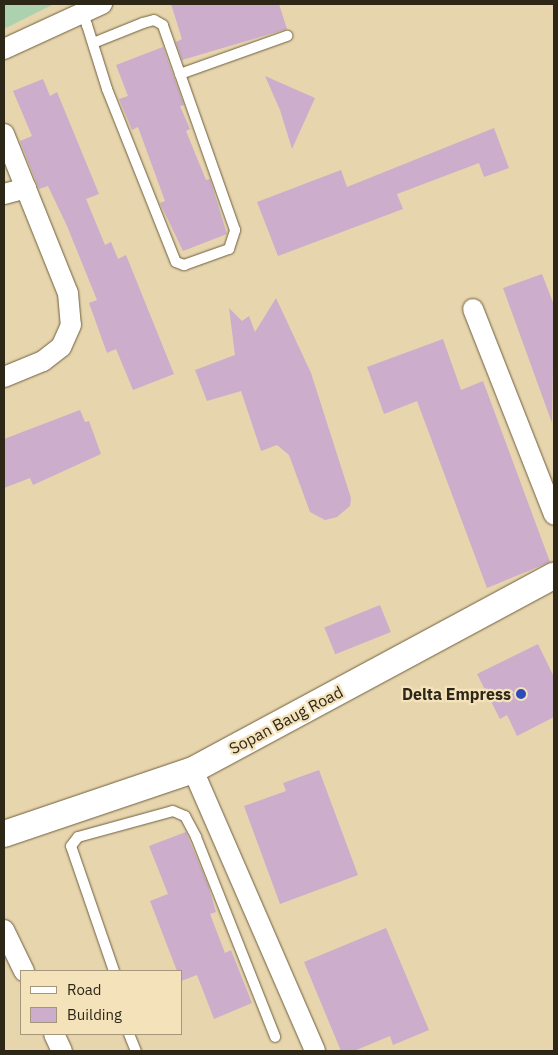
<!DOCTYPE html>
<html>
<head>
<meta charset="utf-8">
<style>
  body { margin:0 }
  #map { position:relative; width:558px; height:1055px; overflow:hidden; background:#e7d5ae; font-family:"IBM Plex Sans",sans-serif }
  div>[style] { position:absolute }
  .green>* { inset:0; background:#acd1ae }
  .building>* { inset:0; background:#ccadcc; transform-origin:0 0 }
  .roads { filter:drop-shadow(0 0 1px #6f5f3c) drop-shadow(0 0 1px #6f5f3c) }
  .service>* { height:10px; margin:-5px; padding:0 5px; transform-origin:5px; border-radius:5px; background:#fff }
  .minor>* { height:20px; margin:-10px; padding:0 10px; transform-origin:10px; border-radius:10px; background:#fff }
  .tertiary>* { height:26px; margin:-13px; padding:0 13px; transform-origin:13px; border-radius:13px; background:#fff }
  .dots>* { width:14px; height:14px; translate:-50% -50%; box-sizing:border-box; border:2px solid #f4e2bb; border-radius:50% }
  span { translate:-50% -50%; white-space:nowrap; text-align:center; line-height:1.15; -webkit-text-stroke:4.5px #f4e2bb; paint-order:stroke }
  .poi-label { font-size:16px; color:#2d2718; font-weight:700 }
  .right { translate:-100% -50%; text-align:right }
  .street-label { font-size:16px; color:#2d2718 }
  .frame { position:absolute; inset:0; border:5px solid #2d2718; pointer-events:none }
  .legend { position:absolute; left:20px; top:970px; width:162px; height:65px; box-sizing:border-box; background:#f4e2bb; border:1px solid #a4977a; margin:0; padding:6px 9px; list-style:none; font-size:15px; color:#2d2718 }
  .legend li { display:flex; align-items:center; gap:10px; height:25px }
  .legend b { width:25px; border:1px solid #a4977a }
</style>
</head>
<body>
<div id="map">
  <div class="green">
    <i style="clip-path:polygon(4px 4px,54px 4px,4px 29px)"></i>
  </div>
  <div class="building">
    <i style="clip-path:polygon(171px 4px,279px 4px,287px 29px,182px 60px,176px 42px,182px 39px)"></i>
    <i style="clip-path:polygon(163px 47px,184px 105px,180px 106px,190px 129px,186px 131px,206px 180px,210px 179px,227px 234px,183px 251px,160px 203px,165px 201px,138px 127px,132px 130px,119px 99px,128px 96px,116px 65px)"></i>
    <i style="clip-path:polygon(265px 76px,315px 98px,292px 149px,280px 110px)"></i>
    <i style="clip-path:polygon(43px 79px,50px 96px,57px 92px,99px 194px,86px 199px,105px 245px,111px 242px,118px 259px,126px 255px,174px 374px,133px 390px,116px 349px,107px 353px,89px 303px,97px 300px,67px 226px,48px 186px,39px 189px,20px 141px,32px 136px,13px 91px)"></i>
    <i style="clip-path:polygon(494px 128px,509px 168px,484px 177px,479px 163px,397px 194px,403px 209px,278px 256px,257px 202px,341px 170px,347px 187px)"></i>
    <i style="clip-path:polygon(542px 274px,554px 305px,552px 423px,503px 288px)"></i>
    <i style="clip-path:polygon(276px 298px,311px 373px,351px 498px,350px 506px,337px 517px,325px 520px,310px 512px,289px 455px,277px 445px,261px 451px,241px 391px,207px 401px,195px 370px,235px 355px,229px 308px,242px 321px,249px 316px,255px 332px)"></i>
    <i style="clip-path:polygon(443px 339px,461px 390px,483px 381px,550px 562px,487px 588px,417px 401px,384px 414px,367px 367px)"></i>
    <i style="clip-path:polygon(80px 410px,85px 422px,89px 421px,101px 454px,33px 485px,30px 478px,4px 488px,4px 439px)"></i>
    <i style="left:380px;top:605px;width:29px;height:60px;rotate:68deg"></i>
    <i style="clip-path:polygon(538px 644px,554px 677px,554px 717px,517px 736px,507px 715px,500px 719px,477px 674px)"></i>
    <i style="clip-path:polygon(319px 770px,358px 875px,280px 904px,244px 806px,286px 791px,283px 783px)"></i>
    <i style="clip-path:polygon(186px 832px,208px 885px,216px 912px,210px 914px,225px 953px,231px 950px,252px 1003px,214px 1019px,197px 975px,181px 981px,181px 971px,177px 971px,150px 901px,168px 894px,149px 846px)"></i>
    <i style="clip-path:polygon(386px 928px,429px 1030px,393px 1045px,390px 1036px,354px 1051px,341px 1051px,304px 962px)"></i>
  </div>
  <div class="roads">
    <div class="service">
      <i style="left:83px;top:13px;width:13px;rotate:72deg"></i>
      <i style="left:87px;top:25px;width:67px;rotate:72.6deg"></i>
      <i style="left:107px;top:89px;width:186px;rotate:68.3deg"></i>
      <i style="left:176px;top:262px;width:9px;rotate:21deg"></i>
      <i style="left:184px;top:265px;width:48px;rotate:-19.6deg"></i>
      <i style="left:229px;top:249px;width:20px;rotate:-72deg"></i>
      <i style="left:235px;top:230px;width:217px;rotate:-109.4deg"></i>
      <i style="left:163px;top:25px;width:10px;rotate:-151deg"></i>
      <i style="left:154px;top:20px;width:11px;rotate:165deg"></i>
      <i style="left:143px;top:23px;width:54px;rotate:158.2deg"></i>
      <i style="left:180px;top:74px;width:114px;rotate:-19.6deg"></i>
      <i style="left:114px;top:971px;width:132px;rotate:-109deg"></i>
      <i style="left:71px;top:846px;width:11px;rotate:-52deg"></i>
      <i style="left:78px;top:837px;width:98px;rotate:-15.3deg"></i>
      <i style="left:173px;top:811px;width:13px;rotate:23deg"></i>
      <i style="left:185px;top:816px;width:24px;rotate:62deg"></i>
      <i style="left:196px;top:837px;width:215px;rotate:68.4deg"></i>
      <i style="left:129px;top:1034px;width:18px;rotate:68deg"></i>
    </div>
    <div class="minor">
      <i style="left:4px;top:49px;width:108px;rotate:-24.7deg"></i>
      <i style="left:4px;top:134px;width:171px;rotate:68.1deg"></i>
      <i style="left:68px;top:293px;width:32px;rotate:85deg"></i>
      <i style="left:71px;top:325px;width:24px;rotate:114deg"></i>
      <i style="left:61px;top:347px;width:23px;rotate:142deg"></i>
      <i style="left:43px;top:361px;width:42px;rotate:157.7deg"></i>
      <i style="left:4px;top:194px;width:23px;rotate:-15deg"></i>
      <i style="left:473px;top:309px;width:221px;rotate:68.5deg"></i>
      <i style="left:193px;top:770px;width:306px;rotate:66.5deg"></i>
      <i style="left:4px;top:930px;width:46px;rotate:64deg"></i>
      <i style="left:54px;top:1034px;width:19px;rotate:65deg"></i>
    </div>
    <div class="tertiary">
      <i style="left:4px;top:834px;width:200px;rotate:-18.7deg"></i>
      <i style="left:193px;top:770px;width:410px;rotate:-28.3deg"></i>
    </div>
  </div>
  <div class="dots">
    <i style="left:521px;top:694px;background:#2a4bbb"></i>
  </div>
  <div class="poi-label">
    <span class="right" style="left:511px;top:694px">Delta Empress</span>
  </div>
  <div class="street-label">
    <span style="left:286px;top:720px;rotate:-28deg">Sopan Baug Road</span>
  </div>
  <div class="frame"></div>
  <ul class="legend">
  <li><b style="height:6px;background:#fff"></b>Road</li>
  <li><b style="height:14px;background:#ccadcc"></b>Building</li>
  </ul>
</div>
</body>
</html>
